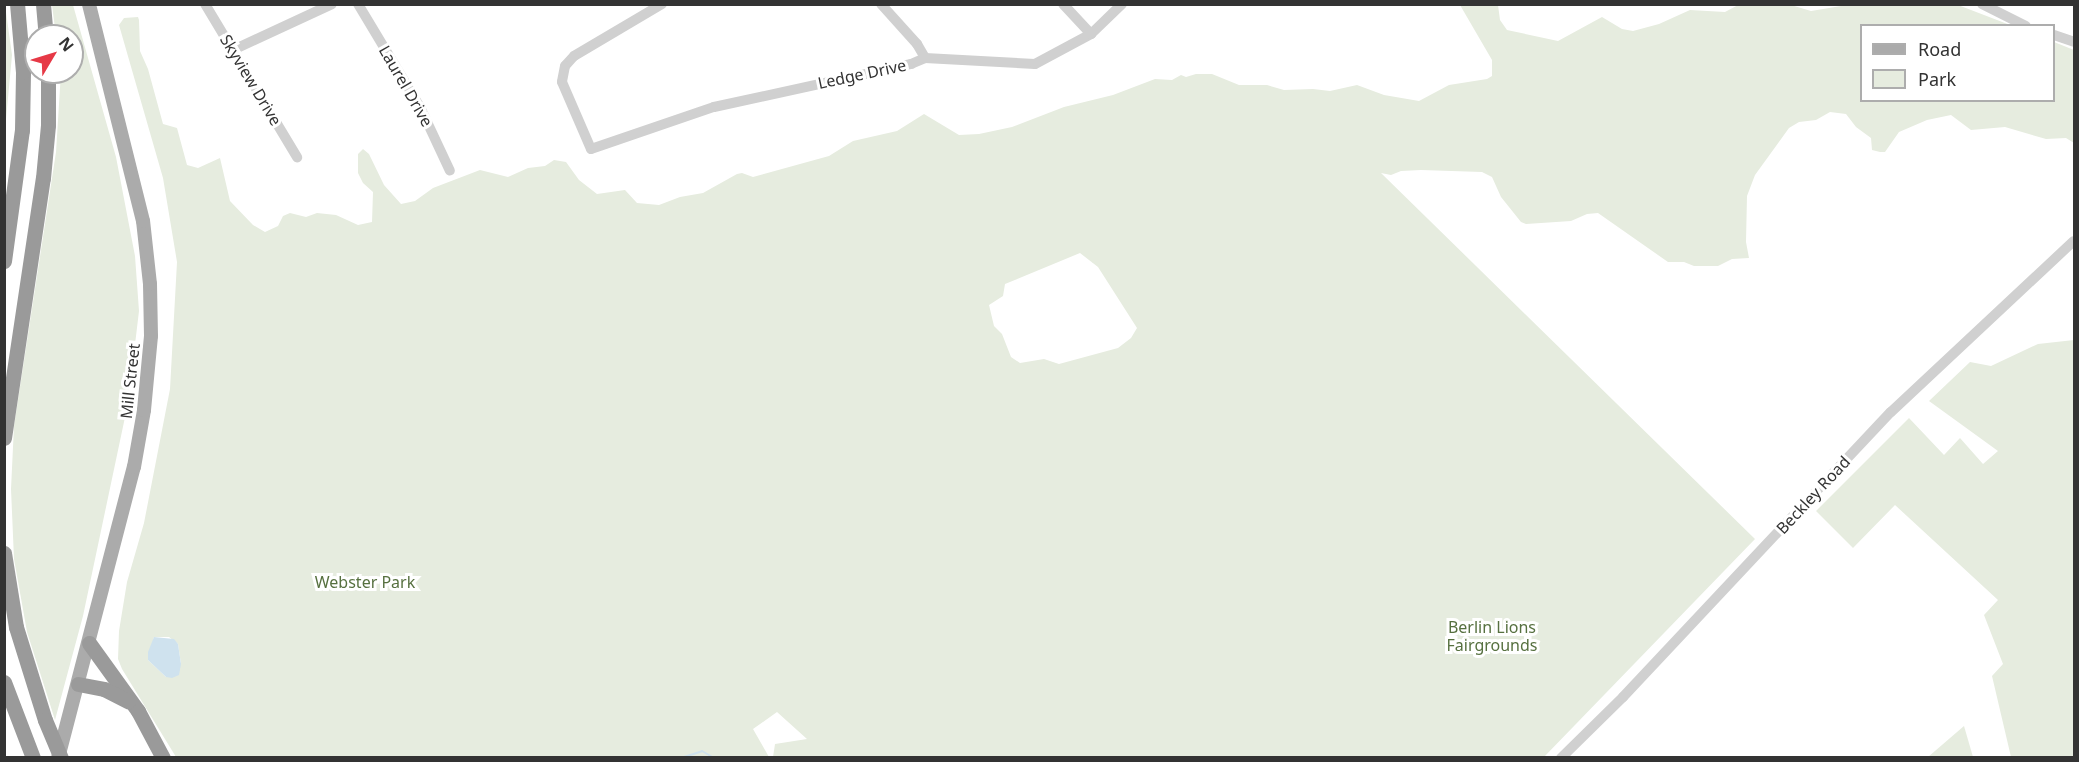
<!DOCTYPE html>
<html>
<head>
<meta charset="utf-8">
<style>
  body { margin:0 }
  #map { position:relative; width:2079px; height:762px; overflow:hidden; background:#fff; font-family:"Noto Sans",sans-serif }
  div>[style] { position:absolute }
  .green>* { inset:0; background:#e6ecdf }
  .water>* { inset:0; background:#cfe2ee }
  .stream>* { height:2px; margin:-1px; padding:0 1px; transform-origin:1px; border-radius:1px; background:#cfe2ee }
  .minor>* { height:10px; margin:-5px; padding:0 5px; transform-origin:5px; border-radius:5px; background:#d0d0d0 }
  .major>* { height:14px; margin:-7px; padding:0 7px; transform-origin:7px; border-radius:7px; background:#ababab }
  .highway>* { height:15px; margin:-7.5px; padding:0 7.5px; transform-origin:7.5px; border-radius:7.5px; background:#9a9a9a }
  .highway-bridge>* { height:15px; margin:-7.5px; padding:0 7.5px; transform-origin:7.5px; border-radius:7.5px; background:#9a9a9a }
  span { translate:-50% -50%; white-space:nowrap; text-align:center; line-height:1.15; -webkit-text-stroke:6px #fff; paint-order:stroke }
  .street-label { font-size:16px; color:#333 }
  .park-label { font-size:16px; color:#56703f }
  .frame { position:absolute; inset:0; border:6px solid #333; pointer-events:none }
  .legend { position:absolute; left:1860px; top:24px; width:195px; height:78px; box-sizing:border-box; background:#fff; border:2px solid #adadad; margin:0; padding:8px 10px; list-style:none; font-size:18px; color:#333 }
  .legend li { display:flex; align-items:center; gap:12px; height:30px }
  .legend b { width:30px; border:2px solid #adadad }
  .north { position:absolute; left:24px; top:24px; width:60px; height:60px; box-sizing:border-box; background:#fff; border:2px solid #adadad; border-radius:50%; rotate:52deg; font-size:16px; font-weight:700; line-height:24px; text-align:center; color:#333 }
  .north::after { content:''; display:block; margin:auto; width:21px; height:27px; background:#e63946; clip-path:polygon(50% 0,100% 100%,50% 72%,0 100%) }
</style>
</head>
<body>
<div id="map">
  <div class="green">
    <i style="clip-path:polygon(evenodd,1740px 4px,1791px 5px,1811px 11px,1853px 4px,1958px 5px,2010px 25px,1862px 26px,1862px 100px,2054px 100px,2054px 42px,2074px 50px,2074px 143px,2066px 138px,2046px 139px,2005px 127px,1971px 130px,1951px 115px,1927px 120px,1899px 132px,1885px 152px,1880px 152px,1872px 150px,1871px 138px,1856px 127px,1846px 114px,1830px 112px,1816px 120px,1799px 122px,1789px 128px,1755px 175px,1747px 196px,1746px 242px,1749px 258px,1732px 259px,1718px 266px,1694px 266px,1684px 262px,1668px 262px,1598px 213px,1587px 214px,1571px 221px,1526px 224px,1521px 222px,1501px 197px,1492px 177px,1482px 172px,1421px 170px,1401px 171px,1391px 175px,1381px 173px,1755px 539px,1544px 757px,773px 757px,775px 744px,807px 739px,777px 712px,753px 729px,769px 757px,176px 757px,122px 669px,118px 659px,119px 631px,127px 582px,144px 523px,170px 389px,177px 262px,163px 178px,119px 25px,124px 18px,138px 17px,139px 20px,140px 51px,148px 69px,163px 124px,177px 128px,187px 165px,198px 168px,220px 158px,230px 201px,253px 225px,265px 232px,278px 226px,283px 216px,290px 213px,306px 217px,317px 213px,336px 215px,358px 225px,372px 222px,373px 192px,363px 183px,358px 173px,358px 154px,363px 149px,369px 154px,384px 185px,401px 204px,415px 201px,433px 188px,480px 170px,508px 177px,528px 168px,545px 166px,554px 160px,566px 162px,579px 180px,597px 194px,625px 190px,637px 203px,659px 205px,680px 197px,703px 193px,737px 174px,742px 173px,753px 177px,829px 156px,853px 141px,897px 131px,924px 114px,959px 135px,979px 134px,1012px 127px,1064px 107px,1113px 95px,1155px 79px,1172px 80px,1181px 75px,1186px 77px,1196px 74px,1212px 74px,1239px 85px,1267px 85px,1284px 90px,1313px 89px,1330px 91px,1357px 85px,1384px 95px,1419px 101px,1449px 85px,1487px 79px,1492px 76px,1492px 60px,1460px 5px,1498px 5px,1500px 20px,1507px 30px,1558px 41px,1602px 17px,1622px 29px,1633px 31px,1659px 24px,1690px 10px,1725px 12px,1740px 4px,1080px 253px,1098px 267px,1137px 328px,1131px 338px,1118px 348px,1059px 364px,1044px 359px,1020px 363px,1011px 357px,1002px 334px,994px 326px,989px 305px,1003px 296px,1005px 284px,1080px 253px,1740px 4px,154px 637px,169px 637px,178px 644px,181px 664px,166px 677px,148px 660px,154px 637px)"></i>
    <i style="clip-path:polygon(5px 5px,12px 55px,5px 130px,4px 5px)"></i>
    <i style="clip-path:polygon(52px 5px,73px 5px,116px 157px,135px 256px,139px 311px,128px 403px,83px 616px,55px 720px,27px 632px,14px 559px,11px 489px,14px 426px,56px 152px,61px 72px,72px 72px,72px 36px,56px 36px)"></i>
    <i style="clip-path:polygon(2074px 340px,2074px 757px,2011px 757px,1992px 676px,2003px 664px,1984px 615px,1998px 600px,1895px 505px,1853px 548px,1816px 511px,1909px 418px,1944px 455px,1960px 438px,1983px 464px,1998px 451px,1929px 401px,1970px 362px,1991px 366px,2038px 344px)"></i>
    <i style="clip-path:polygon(1964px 726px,1973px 757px,1928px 757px)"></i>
  </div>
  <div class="water">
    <i style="clip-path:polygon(154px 637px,174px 639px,178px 644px,181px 664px,179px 675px,172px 678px,166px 677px,148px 660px,148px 652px)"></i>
  </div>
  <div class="stream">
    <i style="left:681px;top:758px;width:22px;rotate:-18deg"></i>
    <i style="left:702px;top:751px;width:14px;rotate:30deg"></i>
  </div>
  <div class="minor">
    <i style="left:205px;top:4px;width:179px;rotate:59deg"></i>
    <i style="left:358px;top:4px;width:122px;rotate:59deg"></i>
    <i style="left:421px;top:109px;width:68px;rotate:64.9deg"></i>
    <i style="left:662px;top:4px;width:102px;rotate:149.4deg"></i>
    <i style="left:574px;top:56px;width:13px;rotate:132deg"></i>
    <i style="left:565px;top:66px;width:16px;rotate:101deg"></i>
    <i style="left:562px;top:82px;width:73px;rotate:66.6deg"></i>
    <i style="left:591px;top:149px;width:130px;rotate:-18.9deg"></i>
    <i style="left:714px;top:107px;width:202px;rotate:-12.3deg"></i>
    <i style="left:911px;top:64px;width:15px;rotate:-23deg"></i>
    <i style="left:925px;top:58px;width:110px;rotate:3.1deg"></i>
    <i style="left:1035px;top:64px;width:64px;rotate:-28.2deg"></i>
    <i style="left:1091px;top:34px;width:43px;rotate:-44.1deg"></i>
    <i style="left:881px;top:4px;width:54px;rotate:48deg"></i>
    <i style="left:917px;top:44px;width:16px;rotate:60deg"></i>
    <i style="left:1063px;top:4px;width:41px;rotate:47deg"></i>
    <i style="left:1982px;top:4px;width:49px;rotate:26.6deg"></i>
    <i style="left:2054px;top:35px;width:21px;rotate:19deg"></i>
    <i style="left:233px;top:50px;width:109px;rotate:-24.9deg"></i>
    <i style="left:1561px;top:758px;width:87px;rotate:-44.5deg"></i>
    <i style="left:1623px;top:697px;width:391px;rotate:-46.8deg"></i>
    <i style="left:1891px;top:412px;width:250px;rotate:-43.1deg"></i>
  </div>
  <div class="major">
    <i style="left:58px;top:758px;width:301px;rotate:-75.4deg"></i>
    <i style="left:134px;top:467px;width:58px;rotate:-80deg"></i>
    <i style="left:144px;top:410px;width:74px;rotate:-84.6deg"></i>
    <i style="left:151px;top:336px;width:52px;rotate:-91.1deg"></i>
    <i style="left:150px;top:284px;width:63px;rotate:-96.3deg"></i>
    <i style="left:143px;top:221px;width:224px;rotate:-104deg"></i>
  </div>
  <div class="highway">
    <i style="left:43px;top:4px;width:32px;rotate:85deg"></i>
    <i style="left:4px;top:261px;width:132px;rotate:-82.2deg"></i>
    <i style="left:22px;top:130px;width:58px;rotate:-89deg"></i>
    <i style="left:23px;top:72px;width:68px;rotate:-95deg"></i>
    <i style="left:4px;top:438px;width:263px;rotate:-81.5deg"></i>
    <i style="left:43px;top:178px;width:53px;rotate:-84.6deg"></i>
    <i style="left:48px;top:125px;width:53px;rotate:-90deg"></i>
    <i style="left:4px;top:553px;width:75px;rotate:80.8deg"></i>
    <i style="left:16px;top:627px;width:97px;rotate:72.7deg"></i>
    <i style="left:89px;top:643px;width:84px;rotate:54.2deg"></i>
    <i style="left:138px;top:711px;width:53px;rotate:62deg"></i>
    <i style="left:4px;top:682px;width:81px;rotate:69.1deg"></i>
    <i style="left:78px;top:684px;width:26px;rotate:11deg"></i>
    <i style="left:104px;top:689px;width:27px;rotate:27deg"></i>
  </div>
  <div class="highway-bridge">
    <i style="left:45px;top:720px;width:41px;rotate:67.2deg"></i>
  </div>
  <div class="street-label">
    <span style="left:862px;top:74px;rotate:-12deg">Ledge Drive</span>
    <span style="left:251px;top:80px;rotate:59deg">Skyview Drive</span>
    <span style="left:406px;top:86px;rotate:60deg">Laurel Drive</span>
    <span style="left:130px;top:381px;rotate:-84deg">Mill Street</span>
    <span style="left:1813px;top:495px;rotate:-47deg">Beckley Road</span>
  </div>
  <div class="park-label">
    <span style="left:365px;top:582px">Webster Park</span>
    <span style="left:1492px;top:636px">Berlin Lions<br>Fairgrounds</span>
  </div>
  <div class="frame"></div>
  <ul class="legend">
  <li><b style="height:8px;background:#ababab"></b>Road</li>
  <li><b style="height:16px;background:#e6ecdf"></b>Park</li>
  </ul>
  <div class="north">N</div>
</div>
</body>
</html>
